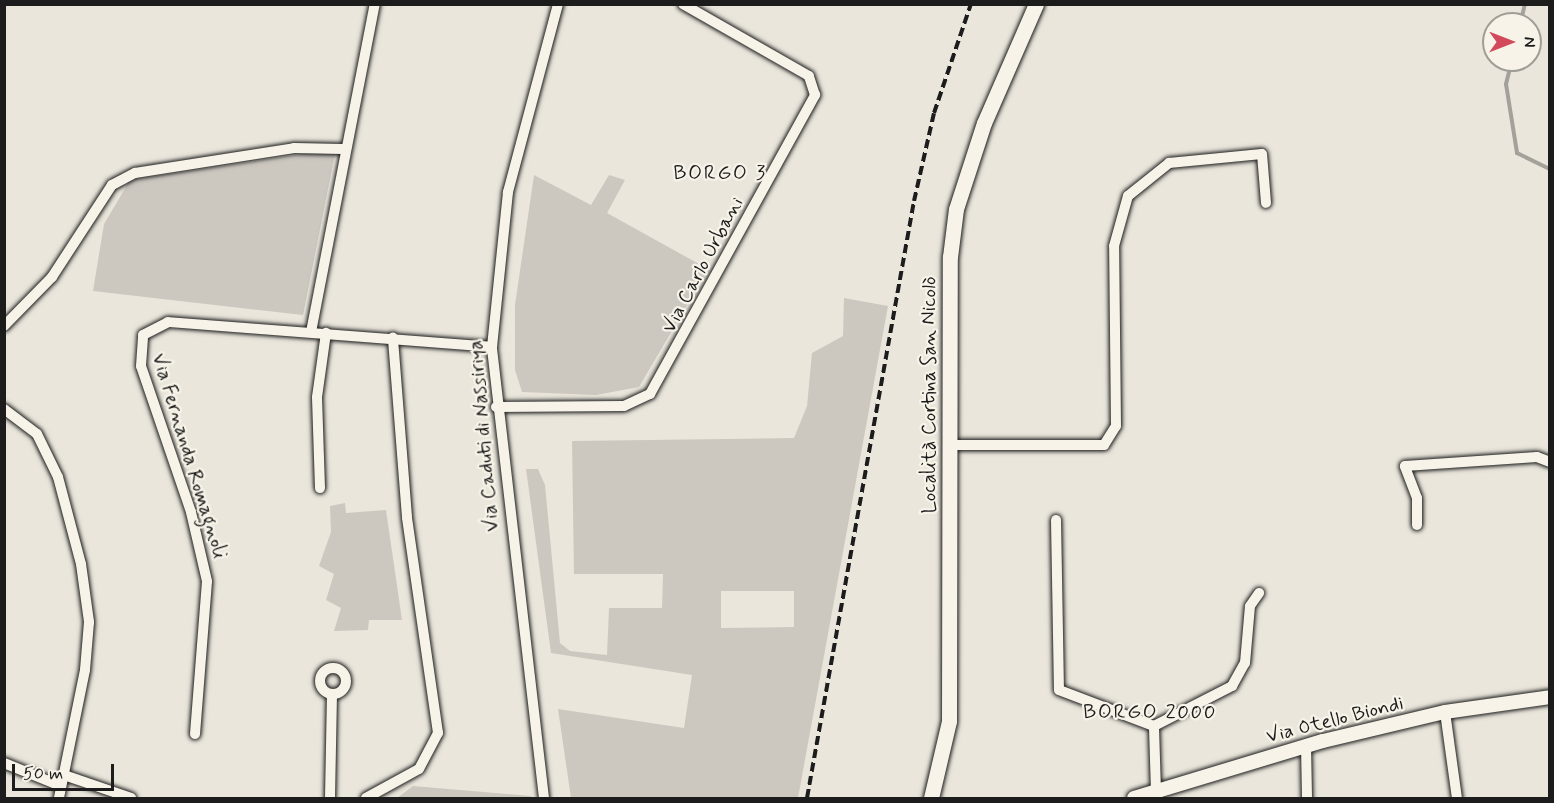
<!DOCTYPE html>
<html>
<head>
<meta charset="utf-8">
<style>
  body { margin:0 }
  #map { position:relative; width:1554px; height:803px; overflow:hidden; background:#eae6dc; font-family:Mynerve,sans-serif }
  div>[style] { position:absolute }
  .green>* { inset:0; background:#ccc8c0 }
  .stream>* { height:4px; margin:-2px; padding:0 2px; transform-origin:2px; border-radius:2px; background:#a3a19a }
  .roads { filter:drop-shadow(0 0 2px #1c1c1c) drop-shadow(0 0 2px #1c1c1c) }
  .minor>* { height:10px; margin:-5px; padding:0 5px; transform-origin:5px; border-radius:5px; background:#f7f3e8 }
  .minor>.ring { margin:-5px; padding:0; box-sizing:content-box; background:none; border:10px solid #f7f3e8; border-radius:50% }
  .tertiary>* { height:14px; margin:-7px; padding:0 7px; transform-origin:7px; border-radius:7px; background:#f7f3e8 }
  .secondary>* { height:15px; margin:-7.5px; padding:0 7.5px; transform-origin:7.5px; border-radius:7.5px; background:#f7f3e8 }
  .rail>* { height:4px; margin-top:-2px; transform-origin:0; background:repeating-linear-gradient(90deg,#1c1c1c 0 9px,transparent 0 13.5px) }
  span { translate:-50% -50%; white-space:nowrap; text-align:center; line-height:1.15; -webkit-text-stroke:4.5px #f7f3e8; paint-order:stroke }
  .street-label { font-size:20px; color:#1c1c1c }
  .neighbourhood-label { font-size:21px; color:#1c1c1c; letter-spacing:1.5px }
  .frame { position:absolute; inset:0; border:6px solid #1c1c1c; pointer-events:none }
  .north { position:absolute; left:1482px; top:12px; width:60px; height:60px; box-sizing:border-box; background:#f7f3e8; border:2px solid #9f9d96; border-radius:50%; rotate:90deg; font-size:16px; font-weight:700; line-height:24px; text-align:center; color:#1c1c1c }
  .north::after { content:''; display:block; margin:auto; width:21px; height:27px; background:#d1495b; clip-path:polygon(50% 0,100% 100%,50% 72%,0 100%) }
  .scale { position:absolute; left:12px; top:764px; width:102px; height:27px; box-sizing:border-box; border:3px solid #1c1c1c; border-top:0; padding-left:8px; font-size:18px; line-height:21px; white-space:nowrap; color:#1c1c1c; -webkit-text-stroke:4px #f7f3e8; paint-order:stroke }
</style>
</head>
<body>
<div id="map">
  <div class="green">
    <i style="clip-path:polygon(315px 152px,335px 154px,303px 315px,93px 291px,104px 224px,130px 180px)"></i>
    <i style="clip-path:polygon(609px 175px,625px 180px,607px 213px,708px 269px,639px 387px,596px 395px,522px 392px,515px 370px,515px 305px,534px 175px,591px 205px)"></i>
    <i style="clip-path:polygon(evenodd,844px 298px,888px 306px,798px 798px,571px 798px,558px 709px,684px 728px,692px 675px,551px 653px,526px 469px,538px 469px,545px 485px,560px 643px,570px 651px,607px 655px,609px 608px,662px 608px,663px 574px,574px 574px,572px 441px,794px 438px,807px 406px,812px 353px,843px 336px,844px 298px,794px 591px,794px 627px,721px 628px,721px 591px,794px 591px)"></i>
    <i style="clip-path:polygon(345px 503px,346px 513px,386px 510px,402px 620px,369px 620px,368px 630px,334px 631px,341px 608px,326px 600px,334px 574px,319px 566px,331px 532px,330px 506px)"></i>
    <i style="clip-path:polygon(413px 786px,531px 796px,531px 798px,397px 798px)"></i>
  </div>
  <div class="stream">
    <i style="left:1520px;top:24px;width:21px;rotate:-76deg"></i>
    <i style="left:1512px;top:60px;width:25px;rotate:104deg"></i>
    <i style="left:1506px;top:84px;width:70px;rotate:80.9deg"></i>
    <i style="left:1517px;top:153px;width:37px;rotate:26deg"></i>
  </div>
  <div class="roads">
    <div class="minor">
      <i style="left:4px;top:326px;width:69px;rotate:-45.6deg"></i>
      <i style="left:52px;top:277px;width:110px;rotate:-56.9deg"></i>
      <i style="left:112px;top:185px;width:26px;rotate:-28deg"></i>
      <i style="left:135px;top:173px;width:161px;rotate:-8.9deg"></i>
      <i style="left:294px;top:148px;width:49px;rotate:1.2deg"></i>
      <i style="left:311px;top:332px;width:334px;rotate:-79deg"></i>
      <i style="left:496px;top:407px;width:128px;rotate:-0.4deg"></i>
      <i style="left:624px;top:406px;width:29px;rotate:-25deg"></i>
      <i style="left:650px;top:394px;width:342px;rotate:-61.1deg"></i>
      <i style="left:815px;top:95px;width:20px;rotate:-108deg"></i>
      <i style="left:809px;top:76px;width:145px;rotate:-150.3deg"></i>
      <i style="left:4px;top:409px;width:41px;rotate:37.1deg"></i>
      <i style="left:37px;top:434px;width:48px;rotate:64deg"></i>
      <i style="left:58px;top:477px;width:90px;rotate:75.2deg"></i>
      <i style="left:81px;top:564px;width:59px;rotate:82.1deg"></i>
      <i style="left:89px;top:622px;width:48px;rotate:94.8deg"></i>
      <i style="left:85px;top:670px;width:131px;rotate:101.5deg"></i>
      <i style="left:950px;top:445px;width:154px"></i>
      <i style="left:1104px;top:445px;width:22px;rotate:-58deg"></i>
      <i style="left:1116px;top:426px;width:180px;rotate:-90.6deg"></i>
      <i style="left:1114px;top:246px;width:52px;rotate:-74.4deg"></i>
      <i style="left:1128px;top:196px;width:53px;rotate:-38.8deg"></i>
      <i style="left:1169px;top:163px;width:93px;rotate:-5.5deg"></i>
      <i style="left:1262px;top:154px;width:49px;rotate:85.3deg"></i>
      <i style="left:320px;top:488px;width:91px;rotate:-91.9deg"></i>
      <i style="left:317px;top:397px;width:65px;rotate:-82deg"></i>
      <i style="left:1056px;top:520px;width:170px;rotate:89deg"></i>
      <i style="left:1059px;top:690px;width:102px;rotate:20.8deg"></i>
      <i style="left:1417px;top:525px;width:27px;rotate:-90deg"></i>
      <i style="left:1417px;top:498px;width:34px;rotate:-111deg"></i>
      <i style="left:1405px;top:466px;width:132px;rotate:-3.9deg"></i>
      <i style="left:1537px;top:457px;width:14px;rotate:21deg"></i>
      <i class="ring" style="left:320px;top:668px;width:16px;height:16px"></i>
      <i style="left:1445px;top:712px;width:87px;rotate:82.1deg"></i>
      <i style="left:195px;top:734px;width:153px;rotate:-85.5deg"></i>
      <i style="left:207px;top:581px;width:71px;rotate:-103.1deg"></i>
      <i style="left:191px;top:512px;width:154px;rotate:-108.9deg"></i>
      <i style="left:141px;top:366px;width:31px;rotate:-86deg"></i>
      <i style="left:143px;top:335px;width:28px;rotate:-27deg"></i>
      <i style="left:168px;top:322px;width:325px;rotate:4.4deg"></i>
      <i style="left:1306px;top:745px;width:53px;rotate:88.9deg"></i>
      <i style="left:4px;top:763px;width:61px;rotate:22deg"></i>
      <i style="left:64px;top:775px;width:71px;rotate:18.9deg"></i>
      <i style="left:1156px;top:791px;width:65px;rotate:-91.8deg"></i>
      <i style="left:1154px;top:726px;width:88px;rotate:-27.1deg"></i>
      <i style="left:1232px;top:686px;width:26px;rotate:-61deg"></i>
      <i style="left:1245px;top:663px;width:57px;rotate:-85deg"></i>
      <i style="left:1250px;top:606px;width:16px;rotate:-55deg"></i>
      <i style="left:330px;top:798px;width:104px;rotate:-88.9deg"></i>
      <i style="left:366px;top:798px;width:60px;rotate:-28.7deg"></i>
      <i style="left:419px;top:769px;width:41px;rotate:-62.2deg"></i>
      <i style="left:438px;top:733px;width:218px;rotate:-98.2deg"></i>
      <i style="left:407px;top:517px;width:180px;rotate:-94.5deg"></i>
      <i style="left:544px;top:798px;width:454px;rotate:-96.6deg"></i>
      <i style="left:492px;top:347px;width:156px;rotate:-84.1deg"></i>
      <i style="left:508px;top:192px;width:195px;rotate:-75.1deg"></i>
    </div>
    <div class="tertiary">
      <i style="left:1134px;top:798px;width:197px;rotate:-16.8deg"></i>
      <i style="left:1323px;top:741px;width:125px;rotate:-13.4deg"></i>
      <i style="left:1445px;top:712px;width:106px;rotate:-8.1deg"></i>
    </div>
    <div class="secondary">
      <i style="left:931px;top:798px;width:79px;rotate:-76.8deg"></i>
      <i style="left:949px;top:721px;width:464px;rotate:-89.9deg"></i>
      <i style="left:950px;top:257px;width:48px;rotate:-82.9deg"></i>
      <i style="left:956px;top:209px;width:90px;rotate:-72deg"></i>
      <i style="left:984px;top:123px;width:130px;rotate:-66.4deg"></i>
    </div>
  </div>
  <div class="rail">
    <i style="left:807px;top:798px;width:607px;rotate:-79.84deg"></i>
    <i style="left:914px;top:201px;width:90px;rotate:-77.2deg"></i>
    <i style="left:934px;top:113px;width:115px;rotate:-71.3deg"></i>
  </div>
  <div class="street-label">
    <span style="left:703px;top:265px;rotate:-62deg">Via Carlo Urbani</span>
    <span style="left:929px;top:395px;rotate:-90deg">Località Cortina San Nicolò</span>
    <span style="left:484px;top:436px;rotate:-95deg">Via Caduti di Nassiriya</span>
    <span style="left:189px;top:456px;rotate:73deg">Via Fernanda Romagnoli</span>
    <span style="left:1335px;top:720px;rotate:-14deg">Via Otello Biondi</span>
  </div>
  <div class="neighbourhood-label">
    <span style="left:720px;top:173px">BORGO 3</span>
    <span style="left:1150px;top:712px">BORGO 2000</span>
  </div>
  <div class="frame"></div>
  <div class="north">N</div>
  <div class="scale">50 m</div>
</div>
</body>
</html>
